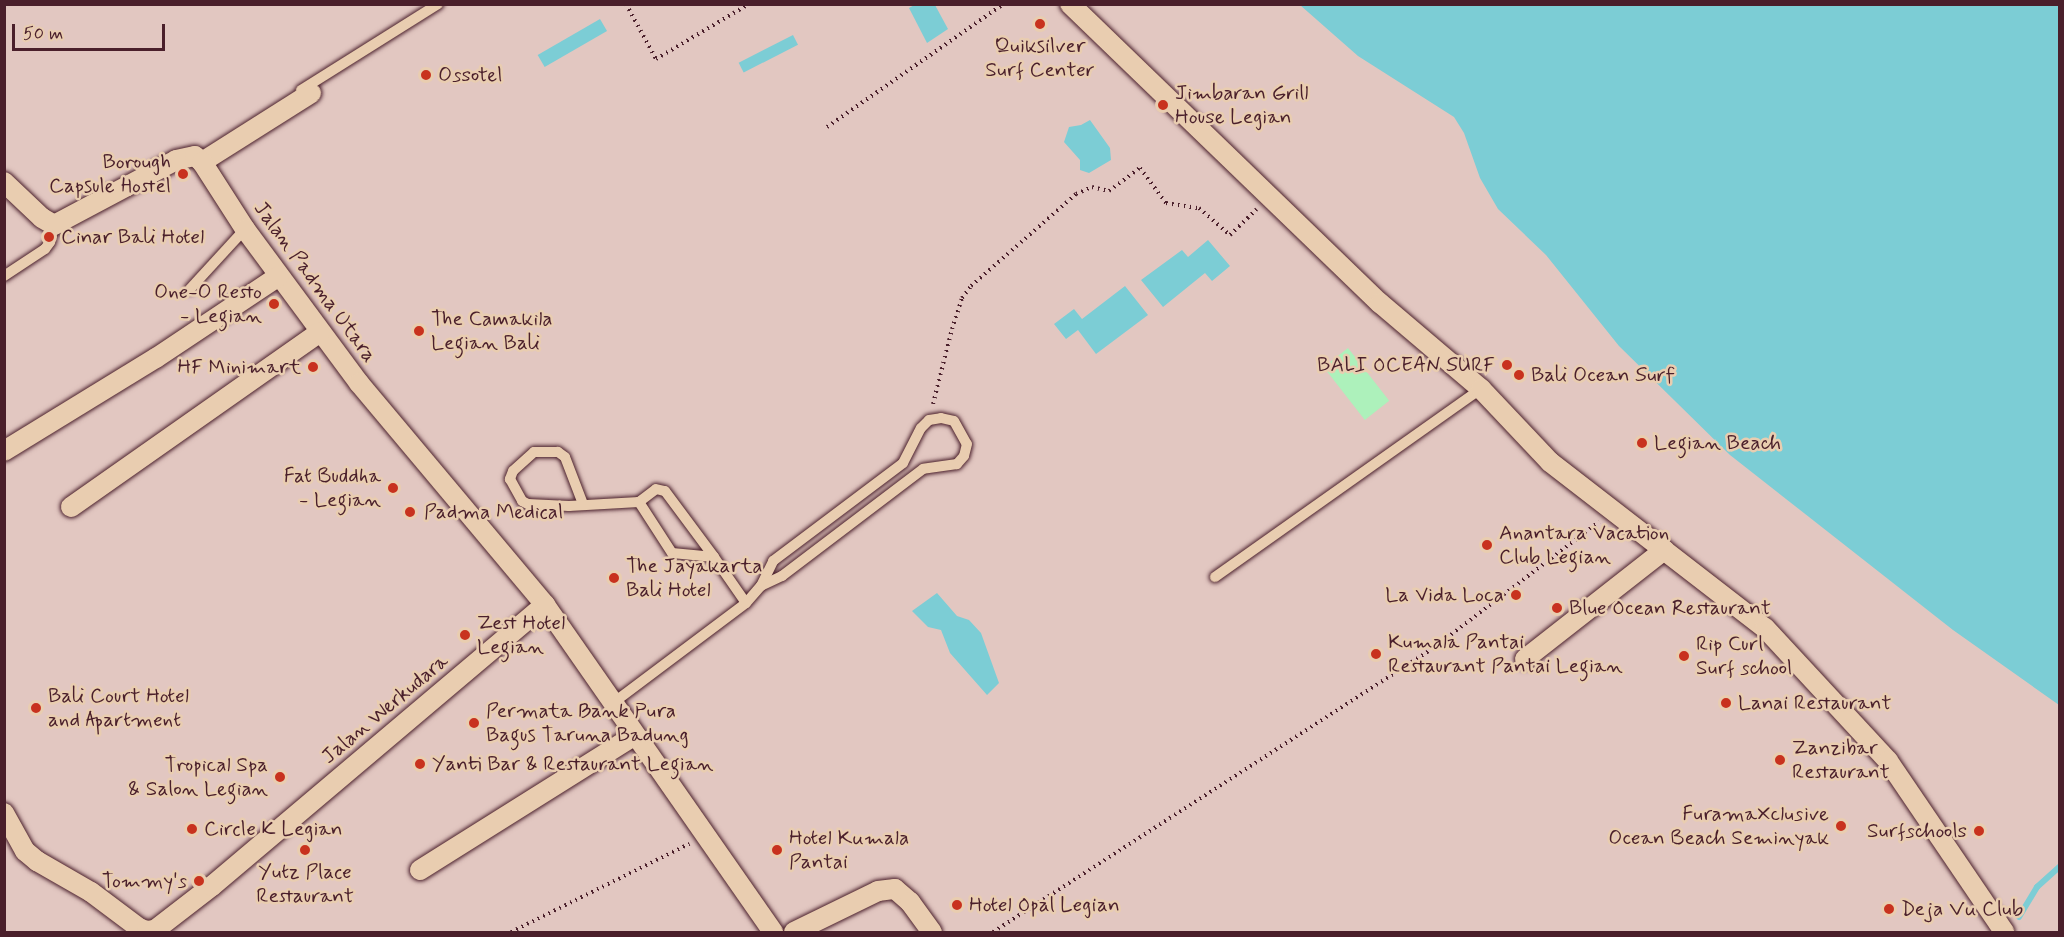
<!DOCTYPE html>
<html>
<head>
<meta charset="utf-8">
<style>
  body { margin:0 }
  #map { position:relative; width:2064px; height:937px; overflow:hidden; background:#e2c7c1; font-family:Mynerve,sans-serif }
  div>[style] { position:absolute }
  .green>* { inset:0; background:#adf1bb; transform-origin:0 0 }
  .water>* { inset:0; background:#7ccdd5; transform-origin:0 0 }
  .stream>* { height:6px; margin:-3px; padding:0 3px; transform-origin:3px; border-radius:3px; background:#7ccdd5 }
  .path>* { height:4px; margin-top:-2px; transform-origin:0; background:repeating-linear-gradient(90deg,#4a1f2b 0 1.5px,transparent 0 6px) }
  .roads { filter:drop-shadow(0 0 2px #4a1f2b) drop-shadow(0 0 2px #4a1f2b) }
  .service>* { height:10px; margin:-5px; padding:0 5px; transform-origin:5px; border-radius:5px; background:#e9cdb0 }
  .minor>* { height:20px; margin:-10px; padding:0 10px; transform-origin:10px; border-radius:10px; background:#e9cdb0 }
  .dots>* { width:16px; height:16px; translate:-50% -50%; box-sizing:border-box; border:3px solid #e9cdb0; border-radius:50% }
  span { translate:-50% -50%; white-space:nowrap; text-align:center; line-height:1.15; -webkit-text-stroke:5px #e9cdb0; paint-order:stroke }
  .poi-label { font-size:21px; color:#4a1f2b }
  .left { translate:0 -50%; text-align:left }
  .right { translate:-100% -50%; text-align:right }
  .street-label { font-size:21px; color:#4a1f2b }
  .frame { position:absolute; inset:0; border:6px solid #4a1f2b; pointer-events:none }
  .scale { position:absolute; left:12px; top:24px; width:153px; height:27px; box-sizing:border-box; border:3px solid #4a1f2b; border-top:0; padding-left:8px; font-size:18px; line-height:21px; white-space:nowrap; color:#4a1f2b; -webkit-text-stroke:4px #e9cdb0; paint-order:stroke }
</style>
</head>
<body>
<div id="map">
  <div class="green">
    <i style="left:1348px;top:348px;width:67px;height:31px;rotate:52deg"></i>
  </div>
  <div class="water">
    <i style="clip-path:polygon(916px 4px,935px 5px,948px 29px,927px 43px,909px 8px)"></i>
    <i style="clip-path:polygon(1300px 5px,2059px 5px,2059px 705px,1953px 630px,1730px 455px,1619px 346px,1546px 255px,1498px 209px,1480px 178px,1464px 133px,1454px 117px,1358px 56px)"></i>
    <i style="left:600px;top:19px;width:14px;height:72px;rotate:60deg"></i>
    <i style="left:793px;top:35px;width:11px;height:61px;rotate:63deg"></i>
    <i style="clip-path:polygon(1090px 120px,1110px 148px,1111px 160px,1089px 173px,1080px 170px,1080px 160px,1064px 142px,1069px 127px,1081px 125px)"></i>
    <i style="clip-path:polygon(1208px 240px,1230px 266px,1212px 281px,1205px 273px,1163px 307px,1141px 280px,1182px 250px,1188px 257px)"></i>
    <i style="clip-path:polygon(1125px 286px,1148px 315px,1096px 354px,1078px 330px,1066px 339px,1054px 324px,1074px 309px,1082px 319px)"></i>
    <i style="clip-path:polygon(937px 593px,957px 616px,969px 620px,981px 633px,999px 683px,987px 695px,950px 653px,941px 630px,928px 627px,912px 611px)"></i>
  </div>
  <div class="stream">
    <i style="left:2019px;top:917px;width:35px;rotate:-59deg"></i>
    <i style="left:2037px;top:887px;width:31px;rotate:-42deg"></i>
  </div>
  <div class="path">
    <i style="left:626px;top:4px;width:63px;rotate:61.4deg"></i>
    <i style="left:656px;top:59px;width:108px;rotate:-30.6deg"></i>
    <i style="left:827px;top:127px;width:215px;rotate:-34.9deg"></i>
    <i style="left:933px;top:404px;width:77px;rotate:-75.8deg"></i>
    <i style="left:952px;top:329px;width:33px;rotate:-72deg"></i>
    <i style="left:962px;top:298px;width:15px;rotate:-53deg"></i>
    <i style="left:971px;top:286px;width:140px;rotate:-41.2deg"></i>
    <i style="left:1076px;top:194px;width:17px;rotate:-24deg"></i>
    <i style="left:1092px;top:187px;width:17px;rotate:13deg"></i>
    <i style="left:1109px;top:191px;width:39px;rotate:-37deg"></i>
    <i style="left:1140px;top:168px;width:44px;rotate:53.4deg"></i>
    <i style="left:1166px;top:203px;width:33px;rotate:9deg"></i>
    <i style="left:1199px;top:208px;width:41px;rotate:41.1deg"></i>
    <i style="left:1230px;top:235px;width:37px;rotate:-44deg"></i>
    <i style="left:511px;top:932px;width:199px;rotate:-26.3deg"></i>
    <i style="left:993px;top:932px;width:522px;rotate:-32.81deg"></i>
    <i style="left:1432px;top:649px;width:210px;rotate:-37.3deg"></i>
  </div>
  <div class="roads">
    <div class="service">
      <i style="left:301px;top:90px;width:162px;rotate:-32.1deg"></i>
      <i style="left:4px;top:276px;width:49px;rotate:-33.4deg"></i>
      <i style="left:45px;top:249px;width:9px;rotate:-54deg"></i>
      <i style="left:50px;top:242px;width:17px;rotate:-77deg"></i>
      <i style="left:190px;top:289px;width:81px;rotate:-47.5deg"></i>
      <i style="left:583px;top:504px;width:50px;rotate:-111deg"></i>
      <i style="left:565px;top:457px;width:9px;rotate:-144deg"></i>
      <i style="left:558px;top:452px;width:24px;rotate:180deg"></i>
      <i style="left:534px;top:452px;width:28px;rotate:138deg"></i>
      <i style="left:513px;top:471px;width:9px;rotate:111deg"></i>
      <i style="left:510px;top:479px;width:25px;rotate:61deg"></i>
      <i style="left:522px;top:501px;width:7px;rotate:27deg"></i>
      <i style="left:528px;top:504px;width:41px;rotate:2.8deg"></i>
      <i style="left:569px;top:506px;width:70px;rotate:-3.3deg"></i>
      <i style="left:714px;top:557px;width:42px;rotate:-174.6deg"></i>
      <i style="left:672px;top:553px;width:61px;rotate:-122.9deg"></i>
      <i style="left:639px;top:502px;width:21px;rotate:-37deg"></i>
      <i style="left:656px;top:489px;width:9px;rotate:13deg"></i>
      <i style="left:665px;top:491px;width:82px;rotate:53.4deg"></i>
      <i style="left:714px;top:557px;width:56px;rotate:55.2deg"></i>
      <i style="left:1215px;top:577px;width:326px;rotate:-35.3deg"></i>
      <i style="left:613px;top:703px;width:166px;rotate:-36.9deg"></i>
      <i style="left:746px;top:603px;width:23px;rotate:-49deg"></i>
      <i style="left:761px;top:586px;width:28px;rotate:-64deg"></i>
      <i style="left:773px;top:561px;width:163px;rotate:-37deg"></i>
      <i style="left:903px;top:463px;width:39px;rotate:-63deg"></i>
      <i style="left:921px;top:428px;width:11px;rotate:-45deg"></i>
      <i style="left:929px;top:420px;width:12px;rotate:-9deg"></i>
      <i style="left:941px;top:418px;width:13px;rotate:13deg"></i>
      <i style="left:954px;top:421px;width:26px;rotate:61deg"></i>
      <i style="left:967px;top:444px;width:12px;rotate:104deg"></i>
      <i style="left:964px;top:456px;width:11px;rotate:131deg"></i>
      <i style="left:957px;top:464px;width:34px;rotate:172deg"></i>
      <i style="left:923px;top:469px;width:177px;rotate:142.8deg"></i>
      <i style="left:782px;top:576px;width:23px;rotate:155deg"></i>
    </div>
    <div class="minor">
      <i style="left:1070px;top:4px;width:431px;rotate:44deg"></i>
      <i style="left:1380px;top:303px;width:133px;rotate:40.4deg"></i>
      <i style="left:1481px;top:389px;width:100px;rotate:46.6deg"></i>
      <i style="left:1550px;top:462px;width:272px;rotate:37.7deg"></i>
      <i style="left:1765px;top:628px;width:181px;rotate:47.2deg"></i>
      <i style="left:1888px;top:761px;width:207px;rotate:55.8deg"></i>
      <i style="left:202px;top:162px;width:129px;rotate:-32.3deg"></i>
      <i style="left:4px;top:182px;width:52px;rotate:43.5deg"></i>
      <i style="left:42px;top:218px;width:14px;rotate:30deg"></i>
      <i style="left:54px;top:225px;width:138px;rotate:-28deg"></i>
      <i style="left:176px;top:160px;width:19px;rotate:-12deg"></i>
      <i style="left:195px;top:156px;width:9px;rotate:41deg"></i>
      <i style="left:202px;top:162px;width:80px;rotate:57.3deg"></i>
      <i style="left:245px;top:229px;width:192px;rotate:53.5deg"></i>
      <i style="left:359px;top:383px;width:290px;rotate:50deg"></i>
      <i style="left:545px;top:605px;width:399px;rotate:55.1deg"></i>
      <i style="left:4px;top:451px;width:178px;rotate:-31.5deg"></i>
      <i style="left:156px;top:358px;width:148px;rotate:-33.7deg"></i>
      <i style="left:71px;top:507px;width:304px;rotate:-35.1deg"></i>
      <i style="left:1525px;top:659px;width:177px;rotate:-38.1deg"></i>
      <i style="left:4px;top:813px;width:43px;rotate:61.1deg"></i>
      <i style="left:25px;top:851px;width:16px;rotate:40deg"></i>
      <i style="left:37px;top:861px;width:62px;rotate:29.9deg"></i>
      <i style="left:91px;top:892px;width:60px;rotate:36.9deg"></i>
      <i style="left:139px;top:928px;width:9px;rotate:21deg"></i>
      <i style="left:147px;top:931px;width:8px;rotate:-7deg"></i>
      <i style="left:155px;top:930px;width:72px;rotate:-37.7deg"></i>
      <i style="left:212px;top:886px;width:436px;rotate:-40.2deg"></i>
      <i style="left:420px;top:870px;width:254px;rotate:-32.1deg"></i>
      <i style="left:794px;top:932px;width:93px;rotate:-26deg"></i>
      <i style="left:878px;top:891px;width:17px;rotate:-7deg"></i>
      <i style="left:895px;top:889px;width:20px;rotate:41deg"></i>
      <i style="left:910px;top:902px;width:37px;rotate:54deg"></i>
    </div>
  </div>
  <div class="dots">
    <i style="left:1040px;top:24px;background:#c8321e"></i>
    <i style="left:426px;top:75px;background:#c8321e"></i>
    <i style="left:1163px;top:105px;background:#c8321e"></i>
    <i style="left:183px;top:174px;background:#c8321e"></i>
    <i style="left:49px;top:237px;background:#c8321e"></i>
    <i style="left:274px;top:304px;background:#c8321e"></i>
    <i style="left:419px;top:331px;background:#c8321e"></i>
    <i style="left:1507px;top:365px;background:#c8321e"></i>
    <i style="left:313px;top:367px;background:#c8321e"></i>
    <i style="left:1519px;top:375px;background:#c8321e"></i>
    <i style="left:1642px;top:443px;background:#c8321e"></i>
    <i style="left:393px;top:488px;background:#c8321e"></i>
    <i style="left:410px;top:512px;background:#c8321e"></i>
    <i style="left:1487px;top:545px;background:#c8321e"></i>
    <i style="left:614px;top:578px;background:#c8321e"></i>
    <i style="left:1516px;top:595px;background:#c8321e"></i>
    <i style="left:1557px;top:608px;background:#c8321e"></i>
    <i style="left:465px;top:635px;background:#c8321e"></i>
    <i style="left:1376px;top:654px;background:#c8321e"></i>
    <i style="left:1684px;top:656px;background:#c8321e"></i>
    <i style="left:1726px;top:703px;background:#c8321e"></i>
    <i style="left:36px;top:708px;background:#c8321e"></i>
    <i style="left:474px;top:723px;background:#c8321e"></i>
    <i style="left:1780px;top:760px;background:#c8321e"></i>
    <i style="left:420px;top:764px;background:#c8321e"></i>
    <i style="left:280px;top:777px;background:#c8321e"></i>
    <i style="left:1841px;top:826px;background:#c8321e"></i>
    <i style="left:192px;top:829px;background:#c8321e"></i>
    <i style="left:1979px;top:831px;background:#c8321e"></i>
    <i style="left:305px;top:850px;background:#c8321e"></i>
    <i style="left:777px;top:850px;background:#c8321e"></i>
    <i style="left:199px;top:881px;background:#c8321e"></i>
    <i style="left:957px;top:905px;background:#c8321e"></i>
    <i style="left:1889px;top:909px;background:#c8321e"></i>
  </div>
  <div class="poi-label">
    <span style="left:1040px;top:58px">Quiksilver<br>Surf Center</span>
    <span class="left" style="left:438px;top:75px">Ossotel</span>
    <span class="left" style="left:1175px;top:105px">Jimbaran Grill<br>House Legian</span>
    <span class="right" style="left:171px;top:174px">Borough<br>Capsule Hostel</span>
    <span class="left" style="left:61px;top:237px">Cinar Bali Hotel</span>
    <span class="right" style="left:262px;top:304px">One-O Resto<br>- Legian</span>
    <span class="left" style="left:431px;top:331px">The Camakila<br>Legian Bali</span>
    <span class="right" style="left:1495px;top:365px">BALI OCEAN SURF</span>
    <span class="right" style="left:301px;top:367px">HF Minimart</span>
    <span class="left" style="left:1531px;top:375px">Bali Ocean Surf</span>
    <span class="left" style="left:1654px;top:443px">Legian Beach</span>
    <span class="right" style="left:381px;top:488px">Fat Buddha<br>- Legian</span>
    <span class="left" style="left:424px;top:512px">Padma Medical</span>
    <span class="left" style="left:1499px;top:545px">Anantara Vacation<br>Club Legian</span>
    <span class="left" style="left:626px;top:578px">The Jayakarta<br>Bali Hotel</span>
    <span class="right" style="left:1504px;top:595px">La Vida Loca</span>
    <span class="left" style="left:1569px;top:608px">Blue Ocean Restaurant</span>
    <span class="left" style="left:477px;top:635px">Zest Hotel<br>Legian</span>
    <span class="left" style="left:1388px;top:654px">Kumala Pantai<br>Restaurant Pantai Legian</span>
    <span class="left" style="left:1696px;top:656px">Rip Curl<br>Surf school</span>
    <span class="left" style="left:48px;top:708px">Bali Court Hotel<br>and Apartment</span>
    <span class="left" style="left:1738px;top:703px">Lanai Restaurant</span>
    <span class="left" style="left:486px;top:723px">Permata Bank Pura<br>Bagus Taruna Badung</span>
    <span class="left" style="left:1792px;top:760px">Zanzibar<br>Restaurant</span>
    <span class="left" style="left:432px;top:764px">Yanti Bar &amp; Restaurant Legian</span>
    <span class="right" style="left:268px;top:777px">Tropical Spa<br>&amp; Salon Legian</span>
    <span class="right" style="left:1829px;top:826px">FuramaXclusive<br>Ocean Beach Seminyak</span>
    <span class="left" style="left:204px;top:829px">Circle K Legian</span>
    <span class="right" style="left:1967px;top:831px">Surfschools</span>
    <span class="left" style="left:789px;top:850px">Hotel Kumala<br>Pantai</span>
    <span style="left:305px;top:884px">Yutz Place<br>Restaurant</span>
    <span class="right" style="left:187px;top:881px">Tommy's</span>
    <span class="left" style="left:969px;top:905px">Hotel Opal Legian</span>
    <span class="left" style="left:1901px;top:909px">Deja Vu Club</span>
  </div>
  <div class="street-label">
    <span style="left:315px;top:282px;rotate:54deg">Jalan Padma Utara</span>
    <span style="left:385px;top:709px;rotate:-40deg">Jalan Werkudara</span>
  </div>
  <div class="frame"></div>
  <div class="scale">50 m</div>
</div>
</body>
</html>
